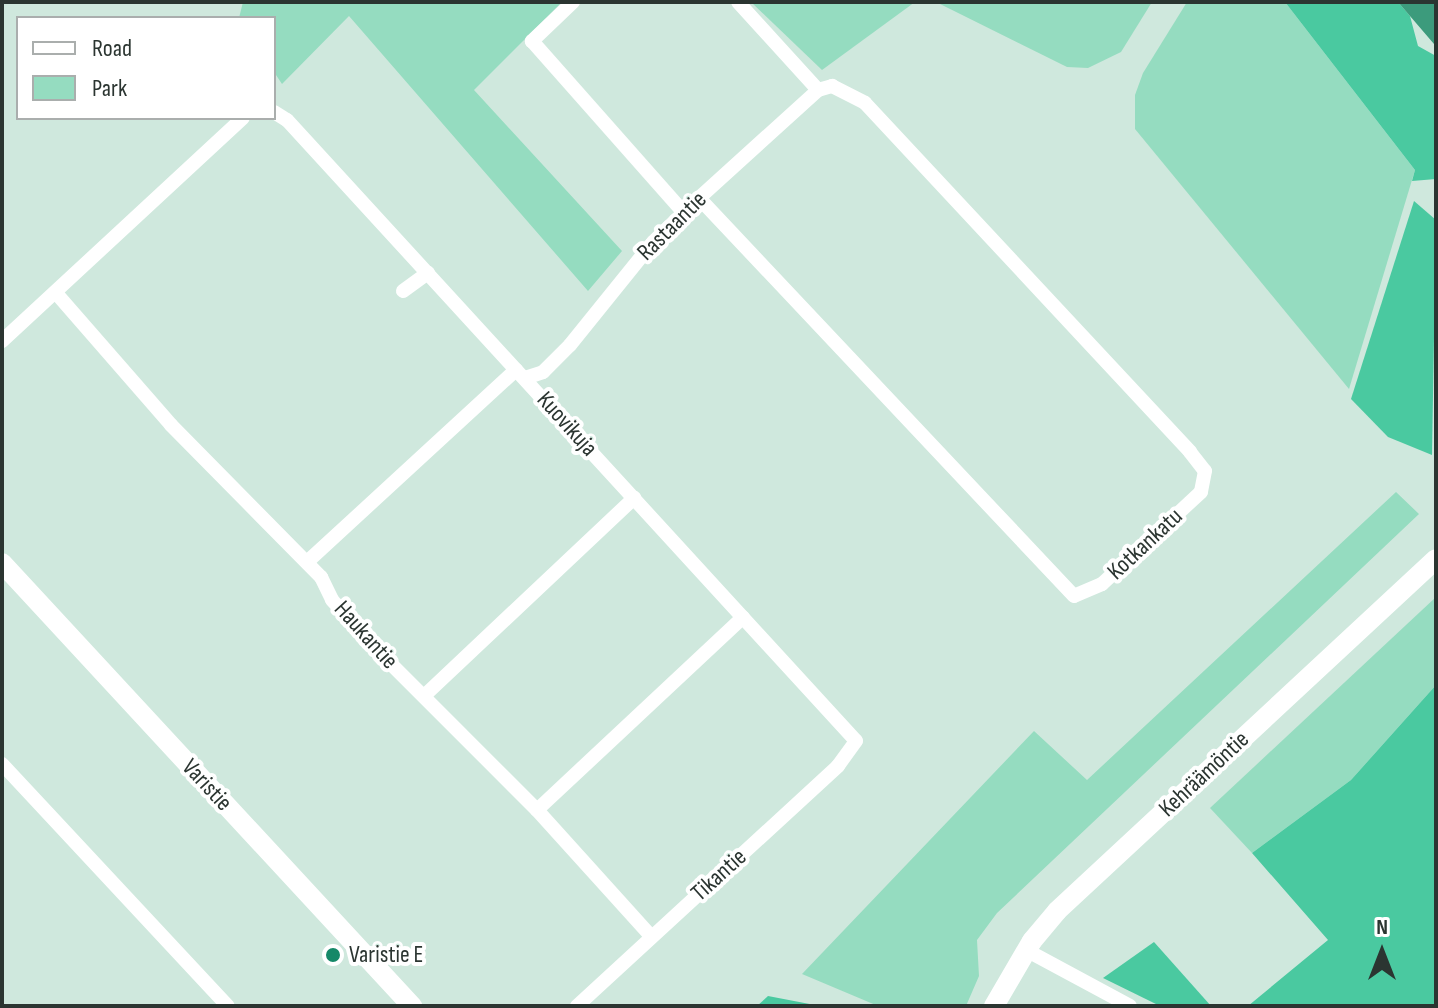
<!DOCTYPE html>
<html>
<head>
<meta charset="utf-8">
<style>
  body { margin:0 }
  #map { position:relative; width:1438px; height:1008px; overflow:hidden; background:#cfe8dd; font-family:"Sofia Sans Condensed",sans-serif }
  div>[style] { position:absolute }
  .green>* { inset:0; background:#95dcc0 }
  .forest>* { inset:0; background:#4ac9a0 }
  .water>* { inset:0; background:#3c9b7c }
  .street>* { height:14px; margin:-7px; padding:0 7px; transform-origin:7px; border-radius:7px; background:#fff }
  .secondary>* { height:20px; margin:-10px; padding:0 10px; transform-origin:10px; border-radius:10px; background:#fff }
  .dots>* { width:22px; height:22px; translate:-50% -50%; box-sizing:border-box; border:4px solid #fff; border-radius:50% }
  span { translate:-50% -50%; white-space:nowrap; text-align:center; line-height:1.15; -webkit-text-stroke:8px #fff; paint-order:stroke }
  .street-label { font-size:24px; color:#2b3531 }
  .poi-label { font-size:24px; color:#2b3531 }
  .left { translate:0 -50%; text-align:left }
  .frame { position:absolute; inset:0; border:4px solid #2b3531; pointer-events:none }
  .legend { position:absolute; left:16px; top:16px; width:260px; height:104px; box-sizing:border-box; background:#fff; border:2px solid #aaaead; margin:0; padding:10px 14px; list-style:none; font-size:24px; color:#2b3531 }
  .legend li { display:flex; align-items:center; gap:16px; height:40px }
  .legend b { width:40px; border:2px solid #aaaead }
  .north { position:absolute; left:1342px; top:912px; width:80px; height:80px; -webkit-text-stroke:6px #fff; paint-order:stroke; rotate:0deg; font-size:22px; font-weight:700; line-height:32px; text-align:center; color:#2b3531 }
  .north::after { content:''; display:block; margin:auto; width:28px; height:36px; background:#2b3531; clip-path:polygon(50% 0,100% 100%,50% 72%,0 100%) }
</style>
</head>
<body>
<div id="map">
  <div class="green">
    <i style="clip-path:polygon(243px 2px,562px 2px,474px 90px,622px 251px,588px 291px,349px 16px,282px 84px,274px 72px,274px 18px,239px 18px)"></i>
    <i style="clip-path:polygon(751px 2px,915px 2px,822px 70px)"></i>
    <i style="clip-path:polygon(936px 2px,1152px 2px,1121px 52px,1088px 68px,1067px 67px)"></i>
    <i style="clip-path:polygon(1187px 2px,1285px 2px,1415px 170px,1349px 389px,1135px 129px,1135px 95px,1143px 73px)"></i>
    <i style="clip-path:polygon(1396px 492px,1419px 514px,997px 913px,977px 940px,979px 976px,966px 1006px,878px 1006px,802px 974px,1034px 731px,1087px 780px)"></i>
    <i style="clip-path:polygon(1436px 597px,1436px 685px,1351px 780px,1252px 853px,1210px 808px)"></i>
  </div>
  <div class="forest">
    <i style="clip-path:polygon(1285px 2px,1398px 2px,1410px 16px,1418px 46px,1436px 56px,1436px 179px,1412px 181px,1415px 170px)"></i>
    <i style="clip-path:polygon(1414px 201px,1436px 220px,1432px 455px,1388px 437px,1351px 399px)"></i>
    <i style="clip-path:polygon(1436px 685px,1436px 1006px,1248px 1006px,1328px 940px,1252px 853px,1351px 780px)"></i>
    <i style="clip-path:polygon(1154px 942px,1211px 1006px,1160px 1006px,1103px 978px)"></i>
    <i style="clip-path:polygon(768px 996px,820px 1006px,757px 1006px)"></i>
  </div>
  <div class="water">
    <i style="clip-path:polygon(1398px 2px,1436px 2px,1436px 48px,1434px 44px)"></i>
  </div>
  <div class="street">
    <i style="left:573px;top:2px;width:57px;rotate:136.4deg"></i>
    <i style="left:532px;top:41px;width:230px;rotate:48.5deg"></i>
    <i style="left:738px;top:2px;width:119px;rotate:47.7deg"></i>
    <i style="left:274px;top:112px;width:15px;rotate:32deg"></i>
    <i style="left:287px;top:120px;width:842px;rotate:47.5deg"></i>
    <i style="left:856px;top:741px;width:31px;rotate:126deg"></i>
    <i style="left:838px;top:766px;width:355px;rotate:137.4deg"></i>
    <i style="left:403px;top:291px;width:31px;rotate:-36deg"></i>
    <i style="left:56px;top:293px;width:175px;rotate:48.9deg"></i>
    <i style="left:171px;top:425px;width:214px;rotate:45.4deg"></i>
    <i style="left:321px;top:577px;width:25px;rotate:64deg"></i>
    <i style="left:332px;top:600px;width:88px;rotate:47.3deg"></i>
    <i style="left:392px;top:665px;width:205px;rotate:45deg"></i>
    <i style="left:537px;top:810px;width:170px;rotate:47.9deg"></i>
    <i style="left:2px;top:341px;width:328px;rotate:-42.8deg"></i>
    <i style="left:525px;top:378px;width:19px;rotate:-18deg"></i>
    <i style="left:543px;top:372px;width:38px;rotate:-45deg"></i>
    <i style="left:570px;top:345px;width:132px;rotate:-51.1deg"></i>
    <i style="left:653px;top:242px;width:64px;rotate:-43.7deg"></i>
    <i style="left:699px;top:198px;width:161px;rotate:-42.2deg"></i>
    <i style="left:818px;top:90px;width:15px;rotate:-16deg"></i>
    <i style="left:832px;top:86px;width:37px;rotate:27deg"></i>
    <i style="left:865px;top:103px;width:477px;rotate:47deg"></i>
    <i style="left:1190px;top:452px;width:24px;rotate:52deg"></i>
    <i style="left:1205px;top:471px;width:21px;rotate:101deg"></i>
    <i style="left:1201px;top:492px;width:135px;rotate:137.1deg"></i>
    <i style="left:1102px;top:584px;width:30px;rotate:157deg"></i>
    <i style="left:1074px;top:596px;width:547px;rotate:-133.3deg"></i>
    <i style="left:307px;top:562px;width:284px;rotate:-42.6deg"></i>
    <i style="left:424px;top:696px;width:289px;rotate:-43.3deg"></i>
    <i style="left:2px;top:764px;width:331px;rotate:47deg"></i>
    <i style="left:537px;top:810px;width:282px;rotate:-43.1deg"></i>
    <i style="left:1026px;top:950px;width:118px;rotate:28.3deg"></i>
  </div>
  <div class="secondary">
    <i style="left:2px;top:563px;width:604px;rotate:47.22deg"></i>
    <i style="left:994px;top:1006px;width:75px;rotate:-59.7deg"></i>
    <i style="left:1032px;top:941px;width:39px;rotate:-50deg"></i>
    <i style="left:1057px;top:911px;width:517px;rotate:-42.88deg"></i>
  </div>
  <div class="dots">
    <i style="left:333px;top:955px;background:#158868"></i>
  </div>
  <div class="street-label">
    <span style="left:672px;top:226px;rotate:-45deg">Rastaantie</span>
    <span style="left:567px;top:424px;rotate:48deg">Kuovikuja</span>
    <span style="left:1145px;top:544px;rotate:-43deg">Kotkankatu</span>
    <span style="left:366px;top:635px;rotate:48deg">Haukantie</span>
    <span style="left:1204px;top:774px;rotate:-43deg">Kehräämöntie</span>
    <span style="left:207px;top:785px;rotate:47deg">Varistie</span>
    <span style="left:719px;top:875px;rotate:-42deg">Tikantie</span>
  </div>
  <div class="poi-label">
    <span class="left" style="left:349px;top:955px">Varistie E</span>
  </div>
  <div class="frame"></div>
  <ul class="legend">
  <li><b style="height:10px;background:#fff"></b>Road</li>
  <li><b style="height:22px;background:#95dcc0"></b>Park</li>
  </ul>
  <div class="north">N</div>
</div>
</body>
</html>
